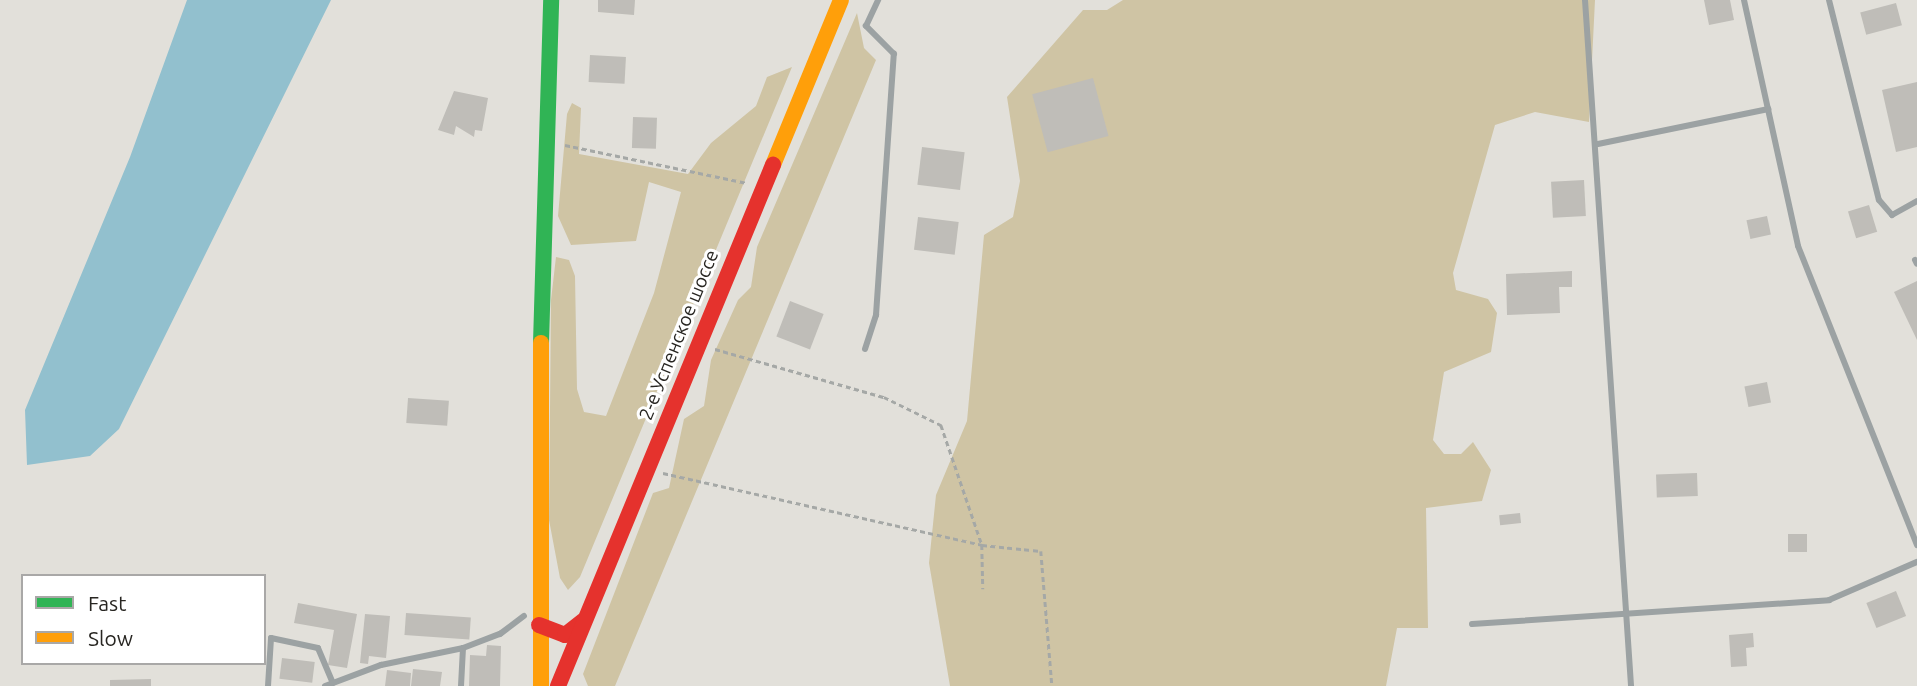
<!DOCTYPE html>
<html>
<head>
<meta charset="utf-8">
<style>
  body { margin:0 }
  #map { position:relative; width:1917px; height:686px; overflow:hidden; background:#e2e0da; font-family:Ubuntu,sans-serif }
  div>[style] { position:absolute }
  .forest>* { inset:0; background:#cfc4a4 }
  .water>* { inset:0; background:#92c0ce }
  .building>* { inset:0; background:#bfbdb8; transform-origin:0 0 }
  .path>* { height:2.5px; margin-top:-1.25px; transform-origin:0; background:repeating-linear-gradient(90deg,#a5a8a6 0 5px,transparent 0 8.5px) }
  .lane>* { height:6px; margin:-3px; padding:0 3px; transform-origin:3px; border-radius:3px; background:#9ca2a3 }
  .fast>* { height:16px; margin:-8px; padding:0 8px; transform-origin:8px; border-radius:8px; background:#30b455 }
  .slow>* { height:16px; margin:-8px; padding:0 8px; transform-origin:8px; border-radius:8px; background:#ff9f0a }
  .jam>* { height:16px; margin:-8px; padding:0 8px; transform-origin:8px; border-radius:8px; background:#e5322d }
  span { translate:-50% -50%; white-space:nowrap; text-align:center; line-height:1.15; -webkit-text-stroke:6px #fff; paint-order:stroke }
  .street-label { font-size:19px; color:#282622 }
  .legend { position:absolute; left:21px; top:574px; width:245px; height:91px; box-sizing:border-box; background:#fff; border:2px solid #a9a8a7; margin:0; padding:9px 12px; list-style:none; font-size:21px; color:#282622 }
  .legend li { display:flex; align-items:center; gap:14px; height:35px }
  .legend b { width:35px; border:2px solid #a9a8a7 }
</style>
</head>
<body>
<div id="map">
  <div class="forest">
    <i style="clip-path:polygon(1123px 0,1595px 0,1589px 122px,1535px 112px,1495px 125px,1453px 273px,1456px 290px,1488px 299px,1497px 313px,1491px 352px,1444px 372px,1433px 440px,1444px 454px,1461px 454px,1473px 442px,1491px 470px,1482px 501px,1426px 508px,1428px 628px,1397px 628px,1386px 686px,950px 686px,929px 563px,936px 495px,967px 421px,984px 235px,1013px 217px,1020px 181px,1007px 97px,1083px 10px,1107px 10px)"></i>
    <i style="clip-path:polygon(857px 13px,864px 48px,876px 60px,615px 686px,588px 686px,583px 674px,653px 493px,669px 488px,684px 419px,704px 406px,711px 360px,738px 300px,751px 287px,757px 247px)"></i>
    <i style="clip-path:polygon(792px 67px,580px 577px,568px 590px,560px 578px,549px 520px,551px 300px,556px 257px,569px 260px,575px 276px,577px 389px,584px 412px,606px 416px,654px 293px,681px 192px,649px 182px,636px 241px,571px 245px,558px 216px,567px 114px,572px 103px,581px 108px,579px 154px,688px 174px,711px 143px,756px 106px,767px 77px)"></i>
  </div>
  <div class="water">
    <i style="clip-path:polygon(187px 0,331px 0,119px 429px,90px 456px,27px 465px,25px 410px,130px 157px)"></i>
  </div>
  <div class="building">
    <i style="clip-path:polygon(598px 0,635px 0,634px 15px,598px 12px)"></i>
    <i style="clip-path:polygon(1704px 0,1730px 0,1734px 20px,1709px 25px)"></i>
    <i style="left:1896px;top:3px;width:23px;height:37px;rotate:75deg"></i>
    <i style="left:590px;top:55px;width:36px;height:27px;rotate:3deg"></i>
    <i style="left:1093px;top:78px;width:60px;height:63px;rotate:75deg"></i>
    <i style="clip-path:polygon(1917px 82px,1917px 147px,1896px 152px,1882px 90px)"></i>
    <i style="clip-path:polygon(454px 91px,488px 98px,482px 131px,475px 130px,474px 137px,456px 126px,454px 135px,438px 130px)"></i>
    <i style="left:633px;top:117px;width:24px;height:31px;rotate:2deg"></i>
    <i style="left:922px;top:147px;width:43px;height:38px;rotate:7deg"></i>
    <i style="left:1584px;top:180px;width:36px;height:33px;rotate:87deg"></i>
    <i style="left:1869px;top:205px;width:28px;height:22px;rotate:73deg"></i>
    <i style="left:1767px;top:216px;width:19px;height:21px;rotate:78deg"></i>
    <i style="left:918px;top:217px;width:41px;height:33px;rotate:7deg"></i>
    <i style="clip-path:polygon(1572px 271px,1572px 287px,1559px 287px,1560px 313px,1507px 315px,1506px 274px)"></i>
    <i style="clip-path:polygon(1917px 281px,1917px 340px,1894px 292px)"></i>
    <i style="left:790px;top:301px;width:36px;height:38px;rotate:21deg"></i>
    <i style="left:1767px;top:382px;width:21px;height:23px;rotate:79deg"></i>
    <i style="left:408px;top:398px;width:41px;height:25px;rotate:4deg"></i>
    <i style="left:1697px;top:473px;width:23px;height:41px;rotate:88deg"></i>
    <i style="left:1520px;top:513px;width:10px;height:21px;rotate:84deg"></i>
    <i style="left:1807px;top:534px;width:18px;height:19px;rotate:90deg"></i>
    <i style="left:1896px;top:591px;width:27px;height:32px;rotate:68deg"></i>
    <i style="clip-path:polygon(298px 603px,357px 614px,347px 668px,328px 665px,334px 630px,294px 623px)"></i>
    <i style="left:406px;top:613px;width:65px;height:22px;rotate:4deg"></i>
    <i style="clip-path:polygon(365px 614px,390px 616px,386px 658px,369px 656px,368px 664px,360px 663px)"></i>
    <i style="clip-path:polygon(1753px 633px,1754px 647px,1746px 648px,1747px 666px,1731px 667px,1729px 635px)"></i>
    <i style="clip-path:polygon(487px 645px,501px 646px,500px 686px,469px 686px,470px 655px,486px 656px)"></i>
    <i style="left:282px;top:658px;width:33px;height:21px;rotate:7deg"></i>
    <i style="clip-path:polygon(413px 669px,442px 672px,440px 686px,411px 686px)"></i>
    <i style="clip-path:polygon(387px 670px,411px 673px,410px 686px,385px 686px)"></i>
    <i style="clip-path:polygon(151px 679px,151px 686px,110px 686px,110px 680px)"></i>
  </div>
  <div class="path">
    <i style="left:565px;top:145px;width:186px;rotate:11.8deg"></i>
    <i style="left:715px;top:349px;width:176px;rotate:15.9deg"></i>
    <i style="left:884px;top:397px;width:64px;rotate:26.2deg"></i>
    <i style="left:941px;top:425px;width:127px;rotate:71.1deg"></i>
    <i style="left:982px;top:545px;width:59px;rotate:5.8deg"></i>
    <i style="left:1041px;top:551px;width:135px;rotate:85.3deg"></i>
    <i style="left:663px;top:473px;width:327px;rotate:12.7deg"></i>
    <i style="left:982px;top:545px;width:44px;rotate:88.7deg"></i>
  </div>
  <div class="lane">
    <i style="left:1585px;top:0;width:688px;rotate:86.16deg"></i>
    <i style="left:1744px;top:0;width:252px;rotate:77.6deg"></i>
    <i style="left:1798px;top:246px;width:322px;rotate:68.3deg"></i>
    <i style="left:1829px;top:0;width:206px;rotate:76deg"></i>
    <i style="left:1879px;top:200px;width:20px;rotate:49deg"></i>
    <i style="left:1892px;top:215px;width:29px;rotate:-29deg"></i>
    <i style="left:1598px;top:144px;width:174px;rotate:-11.6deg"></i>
    <i style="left:1915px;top:260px;width:4px;rotate:63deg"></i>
    <i style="left:865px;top:349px;width:36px;rotate:-72deg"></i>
    <i style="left:876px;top:315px;width:262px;rotate:-86.1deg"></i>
    <i style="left:894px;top:54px;width:40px;rotate:-135deg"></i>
    <i style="left:866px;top:26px;width:29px;rotate:-65deg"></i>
    <i style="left:1472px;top:624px;width:358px;rotate:-3.8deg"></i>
    <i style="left:1829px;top:600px;width:96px;rotate:-23.4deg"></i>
    <i style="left:268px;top:686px;width:48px;rotate:-86.4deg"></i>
    <i style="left:271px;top:638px;width:48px;rotate:12deg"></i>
    <i style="left:318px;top:648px;width:38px;rotate:67deg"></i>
    <i style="left:325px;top:686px;width:60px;rotate:-20.6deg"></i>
    <i style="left:381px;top:665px;width:84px;rotate:-11.7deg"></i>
    <i style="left:463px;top:648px;width:40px;rotate:-21deg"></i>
    <i style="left:500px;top:634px;width:30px;rotate:-37deg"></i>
    <i style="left:461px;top:686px;width:38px;rotate:-87deg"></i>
  </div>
  <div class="fast">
    <i style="left:541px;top:343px;width:343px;rotate:-88.3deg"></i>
  </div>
  <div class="slow">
    <i style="left:773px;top:165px;width:178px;rotate:-67.6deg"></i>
    <i style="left:541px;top:686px;width:343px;rotate:-90deg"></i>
  </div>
  <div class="jam">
    <i style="left:539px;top:625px;width:28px;rotate:21deg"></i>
    <i style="left:565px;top:635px;width:23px;rotate:-38deg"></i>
    <i style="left:558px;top:686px;width:564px;rotate:-67.58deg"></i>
  </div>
  <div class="street-label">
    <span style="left:679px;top:335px;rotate:-68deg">2-е Успенское шоссе</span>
  </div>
  <ul class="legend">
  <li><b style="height:9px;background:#30b455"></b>Fast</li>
  <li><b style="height:9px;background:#ff9f0a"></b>Slow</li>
  </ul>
</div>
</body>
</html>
